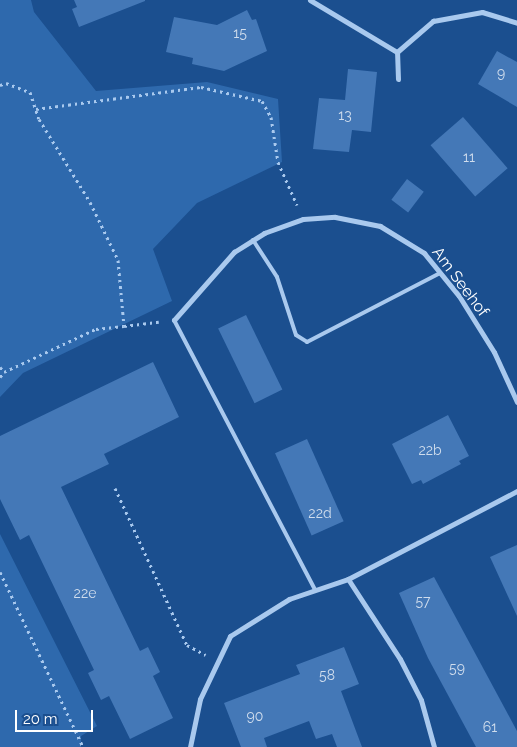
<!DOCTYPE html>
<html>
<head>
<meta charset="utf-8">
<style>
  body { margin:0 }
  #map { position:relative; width:517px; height:747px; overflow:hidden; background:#1b4f8f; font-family:Raleway,sans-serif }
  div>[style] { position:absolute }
  .green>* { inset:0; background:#2e69ad }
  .building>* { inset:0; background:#4478b7; transform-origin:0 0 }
  .path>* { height:3px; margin-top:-1.5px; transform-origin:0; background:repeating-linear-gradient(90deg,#a9c9ee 0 2.5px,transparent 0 6.5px) }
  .lane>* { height:4px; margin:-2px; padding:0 2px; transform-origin:2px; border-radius:2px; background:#a9c9ee }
  .street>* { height:5px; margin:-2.5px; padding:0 2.5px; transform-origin:2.5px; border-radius:2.5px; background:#a9c9ee }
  span { translate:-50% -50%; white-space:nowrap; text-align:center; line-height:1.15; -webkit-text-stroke:4px #1b4f8f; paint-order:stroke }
  .number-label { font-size:14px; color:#d0dded }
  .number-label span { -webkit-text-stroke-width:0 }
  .street-label { font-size:16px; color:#fff }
  .scale { position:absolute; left:15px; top:710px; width:78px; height:22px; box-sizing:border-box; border:2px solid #fff; border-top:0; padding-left:6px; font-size:15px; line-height:18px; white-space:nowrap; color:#fff; -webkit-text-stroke:4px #1b4f8f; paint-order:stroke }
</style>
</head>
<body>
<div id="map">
  <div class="green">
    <i style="clip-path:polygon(0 0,31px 0,34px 12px,96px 91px,207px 82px,278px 99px,282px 162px,197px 203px,153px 249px,172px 301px,23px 373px,0 397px)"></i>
    <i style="clip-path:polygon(0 534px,97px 726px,81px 736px,81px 747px,0 747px)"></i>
  </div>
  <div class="building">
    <i style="clip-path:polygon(74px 0,145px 0,145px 1px,79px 27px,72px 9px,77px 7px)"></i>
    <i style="clip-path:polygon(247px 10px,252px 20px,256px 19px,267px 51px,224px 71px,192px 64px,193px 58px,166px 52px,174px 17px,217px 25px)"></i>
    <i style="clip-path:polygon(497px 51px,517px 62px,517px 107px,478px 84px)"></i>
    <i style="clip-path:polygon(348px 69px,377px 72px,371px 132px,352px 130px,349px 152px,313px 149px,319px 98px,345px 100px)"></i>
    <i style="left:463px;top:117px;width:68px;height:43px;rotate:49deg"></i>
    <i style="left:407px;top:179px;width:21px;height:26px;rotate:37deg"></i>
    <i style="left:246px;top:315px;width:83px;height:31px;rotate:64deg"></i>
    <i style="clip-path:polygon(153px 362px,179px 417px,104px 454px,109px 464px,61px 487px,140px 651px,148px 647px,160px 672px,153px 676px,173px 718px,130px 739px,109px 696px,101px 700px,88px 673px,94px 670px,29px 535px,20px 540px,0 499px,0 436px)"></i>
    <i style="clip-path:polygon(448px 415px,469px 456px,459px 461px,461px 464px,423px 484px,421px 480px,412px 484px,392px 444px)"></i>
    <i style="left:307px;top:439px;width:90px;height:35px;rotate:66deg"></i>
    <i style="clip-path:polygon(517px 545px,517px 616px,490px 557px)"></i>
    <i style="clip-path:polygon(434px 577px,517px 731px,517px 747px,476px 747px,428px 658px,399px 593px)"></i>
    <i style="clip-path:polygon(344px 647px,359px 684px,341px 691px,362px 747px,337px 747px,332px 734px,316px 739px,309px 721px,264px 738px,267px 747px,241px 747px,224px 703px,300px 674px,296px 665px)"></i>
  </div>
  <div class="path">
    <i style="left:0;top:85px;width:6px;rotate:-18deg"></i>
    <i style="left:6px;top:83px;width:26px;rotate:21deg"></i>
    <i style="left:30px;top:92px;width:28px;rotate:72deg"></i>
    <i style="left:39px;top:119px;width:97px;rotate:58.4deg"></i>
    <i style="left:90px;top:202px;width:64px;rotate:64.2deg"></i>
    <i style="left:118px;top:260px;width:66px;rotate:84.8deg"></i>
    <i style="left:124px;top:326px;width:35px;rotate:-7deg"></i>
    <i style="left:36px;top:109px;width:166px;rotate:-7.6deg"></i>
    <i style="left:201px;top:87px;width:63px;rotate:12.9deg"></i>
    <i style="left:262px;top:101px;width:18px;rotate:61deg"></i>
    <i style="left:271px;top:117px;width:46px;rotate:81.2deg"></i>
    <i style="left:278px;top:162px;width:47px;rotate:66.2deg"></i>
    <i style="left:0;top:367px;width:6px;rotate:51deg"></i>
    <i style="left:4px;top:372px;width:102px;rotate:-25.1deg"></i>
    <i style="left:96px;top:329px;width:28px;rotate:-6deg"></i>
    <i style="left:0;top:377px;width:6px;rotate:-51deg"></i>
    <i style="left:115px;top:488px;width:173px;rotate:65.4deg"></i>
    <i style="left:187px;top:645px;width:21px;rotate:28deg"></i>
    <i style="left:0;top:572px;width:194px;rotate:64.6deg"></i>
  </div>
  <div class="lane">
    <i style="left:253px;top:240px;width:44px;rotate:57deg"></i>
    <i style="left:277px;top:277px;width:61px;rotate:71.9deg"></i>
    <i style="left:296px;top:335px;width:13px;rotate:32deg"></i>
    <i style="left:307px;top:342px;width:150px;rotate:-27.4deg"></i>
    <i style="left:174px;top:320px;width:305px;rotate:62.4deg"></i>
  </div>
  <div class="street">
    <i style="left:310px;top:0;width:101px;rotate:30.9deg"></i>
    <i style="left:398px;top:79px;width:27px;rotate:-92deg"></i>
    <i style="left:397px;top:52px;width:48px;rotate:-40.7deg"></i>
    <i style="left:433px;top:21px;width:50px;rotate:-10.4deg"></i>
    <i style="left:482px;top:12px;width:37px;rotate:17deg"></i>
    <i style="left:174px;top:320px;width:91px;rotate:-48.6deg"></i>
    <i style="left:234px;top:252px;width:36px;rotate:-32deg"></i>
    <i style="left:264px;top:233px;width:41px;rotate:-19.7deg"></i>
    <i style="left:303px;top:219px;width:32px;rotate:-4deg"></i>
    <i style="left:335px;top:217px;width:46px;rotate:11.3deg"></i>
    <i style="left:380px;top:226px;width:52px;rotate:31.5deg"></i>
    <i style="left:424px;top:253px;width:55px;rotate:50.9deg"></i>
    <i style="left:459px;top:296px;width:66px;rotate:58deg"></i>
    <i style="left:494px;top:352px;width:55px;rotate:65.3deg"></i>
    <i style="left:348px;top:579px;width:95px;rotate:57deg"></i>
    <i style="left:400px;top:659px;width:46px;rotate:62.9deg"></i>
    <i style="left:421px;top:700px;width:49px;rotate:74.5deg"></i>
    <i style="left:190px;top:747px;width:49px;rotate:-78.2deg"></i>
    <i style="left:200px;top:699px;width:70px;rotate:-64.5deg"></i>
    <i style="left:230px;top:636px;width:70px;rotate:-32.1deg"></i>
    <i style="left:289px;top:599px;width:62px;rotate:-18.7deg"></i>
    <i style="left:348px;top:579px;width:191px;rotate:-27.5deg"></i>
  </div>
  <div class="number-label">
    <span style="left:240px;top:33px">15</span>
    <span style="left:501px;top:73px">9</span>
    <span style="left:345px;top:115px">13</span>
    <span style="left:469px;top:157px">11</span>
    <span style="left:430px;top:450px">22b</span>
    <span style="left:320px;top:513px">22d</span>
    <span style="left:85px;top:593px">22e</span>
    <span style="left:423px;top:601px">57</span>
    <span style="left:457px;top:668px">59</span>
    <span style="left:327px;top:675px">58</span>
    <span style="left:255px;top:716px">90</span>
    <span style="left:490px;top:727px">61</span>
  </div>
  <div class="street-label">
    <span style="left:460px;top:282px;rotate:53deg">Am Seehof</span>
  </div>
  <div class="scale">20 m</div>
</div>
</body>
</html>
